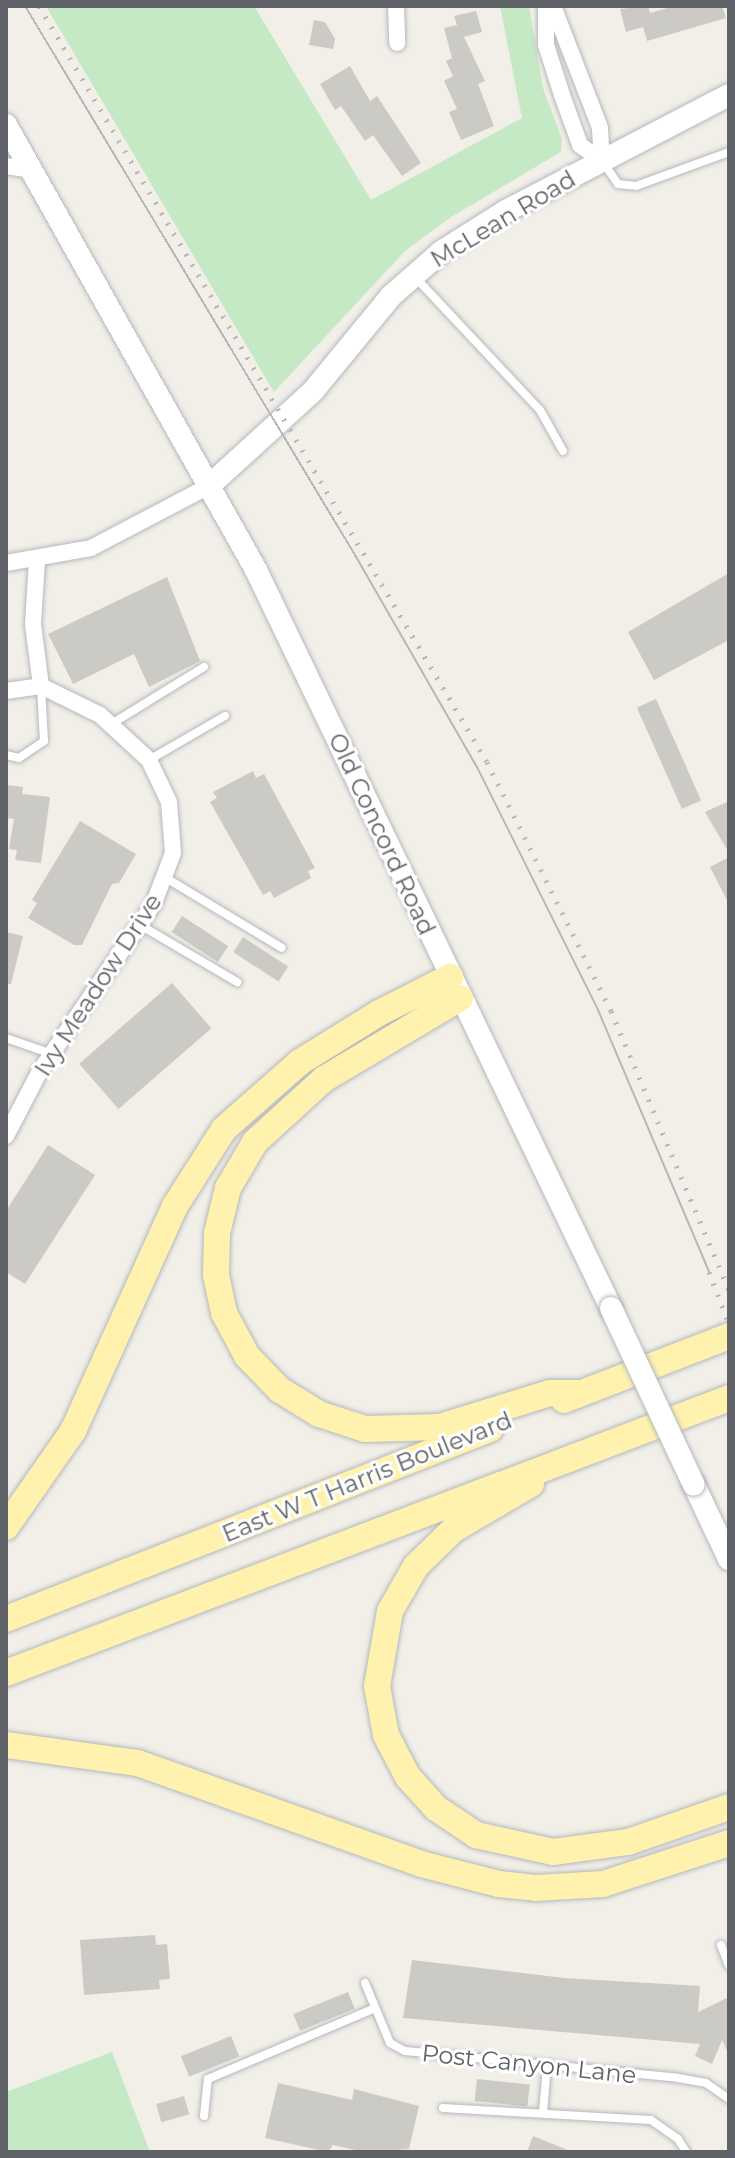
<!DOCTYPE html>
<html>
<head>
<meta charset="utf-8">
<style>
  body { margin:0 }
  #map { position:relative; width:735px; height:2158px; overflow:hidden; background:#f1efe8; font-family:Montserrat,sans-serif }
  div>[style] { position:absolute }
  .green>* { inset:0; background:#c5e8c5 }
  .building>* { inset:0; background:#cccac5; transform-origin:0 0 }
  .roads { filter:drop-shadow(0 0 2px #b5b8bc) drop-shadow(0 0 2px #b5b8bc) }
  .service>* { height:8px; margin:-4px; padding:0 4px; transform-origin:4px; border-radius:4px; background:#fff }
  .minor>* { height:16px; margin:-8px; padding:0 8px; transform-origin:8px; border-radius:8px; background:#fff }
  .tertiary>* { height:22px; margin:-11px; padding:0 11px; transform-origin:11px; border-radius:11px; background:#fff }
  .primary>* { height:26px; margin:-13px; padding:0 13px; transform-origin:13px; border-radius:13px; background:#fff2af }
  .tram>* { height:2px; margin:-1px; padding:0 1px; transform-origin:1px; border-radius:1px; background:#b6b7b8 }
  .rail>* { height:5px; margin-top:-2.5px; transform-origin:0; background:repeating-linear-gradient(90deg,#b6b7b8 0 2px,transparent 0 12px) }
  .bridges { filter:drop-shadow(0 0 2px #b5b8bc) drop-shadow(0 0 2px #b5b8bc) }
  .tertiary-bridge>* { height:22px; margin:-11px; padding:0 11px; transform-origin:11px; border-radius:11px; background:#fff }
  span { translate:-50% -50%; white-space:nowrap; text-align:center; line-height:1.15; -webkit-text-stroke:6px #fff; paint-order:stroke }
  .street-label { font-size:24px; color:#5f6368 }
  .frame { position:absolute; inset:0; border:8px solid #5f6368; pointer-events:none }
</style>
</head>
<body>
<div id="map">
  <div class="green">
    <i style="clip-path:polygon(46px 6px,254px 6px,371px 200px,522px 118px,500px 6px,529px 6px,543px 88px,562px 139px,561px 152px,451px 217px,405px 251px,274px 392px)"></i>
    <i style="clip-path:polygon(112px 2052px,150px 2152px,6px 2152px,6px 2092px)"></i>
  </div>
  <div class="building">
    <i style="clip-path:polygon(648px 6px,650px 13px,674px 6px,722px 6px,726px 18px,647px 41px,643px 27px,626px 32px,620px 9px)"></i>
    <i style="clip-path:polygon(476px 11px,482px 32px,464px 37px,485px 81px,478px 84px,494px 126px,461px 140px,449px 112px,457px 109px,444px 81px,453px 76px,446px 61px,452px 58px,444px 28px,457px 25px,454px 16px)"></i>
    <i style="clip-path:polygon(314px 20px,325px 22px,335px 39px,333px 49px,309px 45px)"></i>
    <i style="clip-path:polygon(350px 66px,370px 101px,377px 96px,421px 163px,402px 176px,373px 135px,365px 141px,341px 106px,335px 110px,320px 84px)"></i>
    <i style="clip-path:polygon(729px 573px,729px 640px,654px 680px,628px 632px)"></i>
    <i style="clip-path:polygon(167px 577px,200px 661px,149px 687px,134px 654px,73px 684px,48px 634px)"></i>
    <i style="left:656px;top:699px;width:111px;height:21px;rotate:66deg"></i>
    <i style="clip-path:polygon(253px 771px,256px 778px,264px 774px,315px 868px,308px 871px,311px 878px,274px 898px,270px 891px,263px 895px,210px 802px,217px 798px,213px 792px)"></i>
    <i style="clip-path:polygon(6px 785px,23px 787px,22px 794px,50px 797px,41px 863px,15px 860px,17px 850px,9px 849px,14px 819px,6px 818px)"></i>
    <i style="clip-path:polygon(729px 801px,729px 853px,705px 812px)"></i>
    <i style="clip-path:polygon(80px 821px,136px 854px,119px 883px,112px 884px,82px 945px,74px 945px,28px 918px,37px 903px,32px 900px)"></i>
    <i style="clip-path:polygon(729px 857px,729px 904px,710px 867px)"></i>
    <i style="left:182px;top:916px;width:55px;height:19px;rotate:33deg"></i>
    <i style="clip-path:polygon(6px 932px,23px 936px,11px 984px,6px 984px)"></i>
    <i style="left:243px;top:937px;width:54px;height:18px;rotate:33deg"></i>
    <i style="left:172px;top:983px;width:60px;height:123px;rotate:49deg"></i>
    <i style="clip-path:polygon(48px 1145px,95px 1175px,25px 1284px,6px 1272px,6px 1211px)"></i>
    <i style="clip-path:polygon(155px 1935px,156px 1945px,167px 1944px,170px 1979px,159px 1980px,160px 1989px,84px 1995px,80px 1940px)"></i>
    <i style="clip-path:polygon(412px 1960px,564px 1978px,700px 1986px,698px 2012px,729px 1997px,729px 2055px,722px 2040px,712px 2064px,695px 2056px,700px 2044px,403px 2018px)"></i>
    <i style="left:348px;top:1992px;width:18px;height:59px;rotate:68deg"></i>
    <i style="left:231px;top:2036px;width:22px;height:54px;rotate:68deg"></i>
    <i style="left:477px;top:2079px;width:53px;height:22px;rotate:6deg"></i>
    <i style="clip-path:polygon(278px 2083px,352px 2100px,354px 2089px,419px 2106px,409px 2149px,364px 2152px,333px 2145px,328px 2152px,265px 2138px)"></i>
    <i style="left:184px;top:2096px;width:19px;height:29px;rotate:74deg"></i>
    <i style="clip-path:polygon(533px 2136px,570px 2151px,570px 2152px,527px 2152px)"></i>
  </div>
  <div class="roads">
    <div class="service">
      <i style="left:602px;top:161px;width:28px;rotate:55deg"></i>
      <i style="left:618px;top:184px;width:18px;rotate:6deg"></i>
      <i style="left:636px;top:186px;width:99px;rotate:-20.1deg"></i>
      <i style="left:414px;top:276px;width:184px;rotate:46.8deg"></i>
      <i style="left:540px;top:410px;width:47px;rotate:60.7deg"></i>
      <i style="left:113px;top:723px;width:107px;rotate:-31.6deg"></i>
      <i style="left:6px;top:755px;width:13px;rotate:13deg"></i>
      <i style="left:19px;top:758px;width:30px;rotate:-34deg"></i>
      <i style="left:44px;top:741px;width:54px;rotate:-93.2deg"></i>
      <i style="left:149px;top:760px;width:88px;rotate:-30.1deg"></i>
      <i style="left:166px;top:878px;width:135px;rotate:31.1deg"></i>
      <i style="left:140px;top:925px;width:113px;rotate:30.4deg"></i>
      <i style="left:6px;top:1038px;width:49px;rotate:19.2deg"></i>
      <i style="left:721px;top:1945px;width:22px;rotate:69deg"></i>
      <i style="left:365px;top:1983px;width:65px;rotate:67.4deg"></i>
      <i style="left:390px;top:2043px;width:17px;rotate:28deg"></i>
      <i style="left:405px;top:2051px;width:274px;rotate:5.6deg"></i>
      <i style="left:678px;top:2078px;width:28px;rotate:10deg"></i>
      <i style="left:706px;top:2083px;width:28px;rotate:35deg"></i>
      <i style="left:443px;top:2108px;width:208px;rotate:3.3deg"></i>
      <i style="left:651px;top:2120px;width:33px;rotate:35deg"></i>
      <i style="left:678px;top:2139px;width:15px;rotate:58deg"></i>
      <i style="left:543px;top:2113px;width:48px;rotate:-85.2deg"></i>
      <i style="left:204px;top:2116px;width:37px;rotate:-84deg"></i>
      <i style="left:208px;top:2079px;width:181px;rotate:-23deg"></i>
    </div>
    <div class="minor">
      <i style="left:396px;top:6px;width:37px;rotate:88deg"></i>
      <i style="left:546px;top:6px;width:39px;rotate:90deg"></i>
      <i style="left:546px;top:45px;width:52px;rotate:72.3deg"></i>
      <i style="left:562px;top:95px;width:53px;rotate:70.2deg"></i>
      <i style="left:580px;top:145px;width:27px;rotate:36deg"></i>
      <i style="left:553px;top:6px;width:131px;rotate:68.9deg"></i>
      <i style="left:600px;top:128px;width:33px;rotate:87deg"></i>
      <i style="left:6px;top:166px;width:25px;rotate:9deg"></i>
      <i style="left:6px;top:563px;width:86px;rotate:-10deg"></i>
      <i style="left:91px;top:548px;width:133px;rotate:-27.7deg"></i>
      <i style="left:6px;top:691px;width:35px;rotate:-8deg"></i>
      <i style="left:6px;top:1136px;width:73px;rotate:-62.4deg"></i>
      <i style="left:40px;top:1071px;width:203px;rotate:-55.8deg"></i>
      <i style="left:154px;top:903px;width:53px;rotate:-69.2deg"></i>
      <i style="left:173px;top:853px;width:51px;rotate:-94.5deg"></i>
      <i style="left:169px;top:802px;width:47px;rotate:-115.5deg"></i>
      <i style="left:149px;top:760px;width:67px;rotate:-137.4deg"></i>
      <i style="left:100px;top:715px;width:66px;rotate:-153.8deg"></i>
      <i style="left:41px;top:686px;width:63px;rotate:-97.4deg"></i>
      <i style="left:33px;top:624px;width:64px;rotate:-86.4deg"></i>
    </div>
    <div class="tertiary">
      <i style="left:6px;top:125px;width:510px;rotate:60.67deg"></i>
      <i style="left:256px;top:570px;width:819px;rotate:64.31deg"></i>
      <i style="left:209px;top:486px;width:141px;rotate:-42.4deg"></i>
      <i style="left:313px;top:391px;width:123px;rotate:-50.6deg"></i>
      <i style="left:391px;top:296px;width:67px;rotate:-41.3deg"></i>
      <i style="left:441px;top:252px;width:77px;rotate:-32.2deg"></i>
      <i style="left:506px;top:211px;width:251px;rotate:-27.5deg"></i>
      <i style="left:694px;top:1485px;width:82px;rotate:64.7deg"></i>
    </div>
    <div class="primary">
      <i style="left:460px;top:998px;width:158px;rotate:149.2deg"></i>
      <i style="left:324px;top:1079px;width:93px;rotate:137.6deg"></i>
      <i style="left:255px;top:1142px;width:53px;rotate:120.4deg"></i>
      <i style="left:228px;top:1188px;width:46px;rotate:103.7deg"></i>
      <i style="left:217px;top:1233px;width:42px;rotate:91.4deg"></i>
      <i style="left:216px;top:1275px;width:39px;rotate:78deg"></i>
      <i style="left:224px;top:1313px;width:49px;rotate:61.9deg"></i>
      <i style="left:247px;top:1356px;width:47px;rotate:45.9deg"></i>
      <i style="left:280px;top:1390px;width:46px;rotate:31.6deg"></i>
      <i style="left:319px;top:1414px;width:48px;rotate:18.1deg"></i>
      <i style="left:365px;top:1429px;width:75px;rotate:-1.5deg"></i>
      <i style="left:440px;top:1427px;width:115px;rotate:-17.2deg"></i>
      <i style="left:550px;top:1393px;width:29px"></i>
      <i style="left:564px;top:1400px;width:177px;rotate:-21.2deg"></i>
      <i style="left:531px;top:1484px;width:89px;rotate:149.7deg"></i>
      <i style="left:454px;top:1529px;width:53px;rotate:135.8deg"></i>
      <i style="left:416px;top:1566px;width:52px;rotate:120deg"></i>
      <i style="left:390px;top:1611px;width:76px;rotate:99.8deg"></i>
      <i style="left:377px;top:1686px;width:50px;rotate:79.6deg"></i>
      <i style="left:386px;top:1735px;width:47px;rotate:62.4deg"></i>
      <i style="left:408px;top:1777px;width:42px;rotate:47.9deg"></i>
      <i style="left:436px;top:1808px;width:48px;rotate:34deg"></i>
      <i style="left:476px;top:1835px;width:79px;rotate:12.4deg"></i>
      <i style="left:553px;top:1852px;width:76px;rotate:-7.6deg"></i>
      <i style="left:628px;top:1842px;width:107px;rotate:-19.1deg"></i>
      <i style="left:6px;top:1527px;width:117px;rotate:-55.1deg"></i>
      <i style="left:73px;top:1431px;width:247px;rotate:-65.6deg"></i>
      <i style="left:175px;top:1206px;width:91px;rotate:-57.5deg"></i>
      <i style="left:224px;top:1129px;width:101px;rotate:-41.4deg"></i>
      <i style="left:300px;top:1062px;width:93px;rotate:-31.8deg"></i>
      <i style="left:379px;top:1013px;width:80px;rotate:-26.9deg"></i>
      <i style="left:6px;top:1619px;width:520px;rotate:-21.43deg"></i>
      <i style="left:6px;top:1673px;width:774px;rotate:-20.82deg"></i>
      <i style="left:6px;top:1745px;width:133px;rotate:7.8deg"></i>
      <i style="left:138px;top:1763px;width:300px;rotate:19.6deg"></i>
      <i style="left:421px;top:1864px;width:81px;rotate:14.4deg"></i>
      <i style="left:499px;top:1884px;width:37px;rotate:6deg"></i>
      <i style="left:536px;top:1888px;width:67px;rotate:-3.4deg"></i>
      <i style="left:603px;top:1884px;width:133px;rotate:-18deg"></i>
    </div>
  </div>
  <div class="tram">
    <i style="left:25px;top:6px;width:641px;rotate:58.99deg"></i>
    <i style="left:355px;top:555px;width:245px;rotate:60.1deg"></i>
    <i style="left:477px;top:767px;width:271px;rotate:63.5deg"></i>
    <i style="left:598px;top:1010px;width:285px;rotate:67deg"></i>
  </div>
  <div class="rail">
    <i style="left:39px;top:6px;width:879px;rotate:59.35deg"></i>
    <i style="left:487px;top:762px;width:278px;rotate:63.5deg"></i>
    <i style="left:611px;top:1011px;width:303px;rotate:67.1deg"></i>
    <i style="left:709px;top:1272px;width:56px;rotate:69deg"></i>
  </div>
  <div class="bridges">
    <div class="tertiary-bridge">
      <i style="left:611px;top:1308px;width:195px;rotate:64.9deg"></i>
    </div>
  </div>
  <div class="street-label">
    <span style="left:503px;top:219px;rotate:-31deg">McLean Road</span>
    <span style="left:382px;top:834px;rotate:65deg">Old Concord Road</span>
    <span style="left:98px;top:985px;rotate:-57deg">Ivy Meadow Drive</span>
    <span style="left:367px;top:1477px;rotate:-22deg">East W T Harris Boulevard</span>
    <span style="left:529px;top:2064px;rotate:6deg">Post Canyon Lane</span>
  </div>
  <div class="frame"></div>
</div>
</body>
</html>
